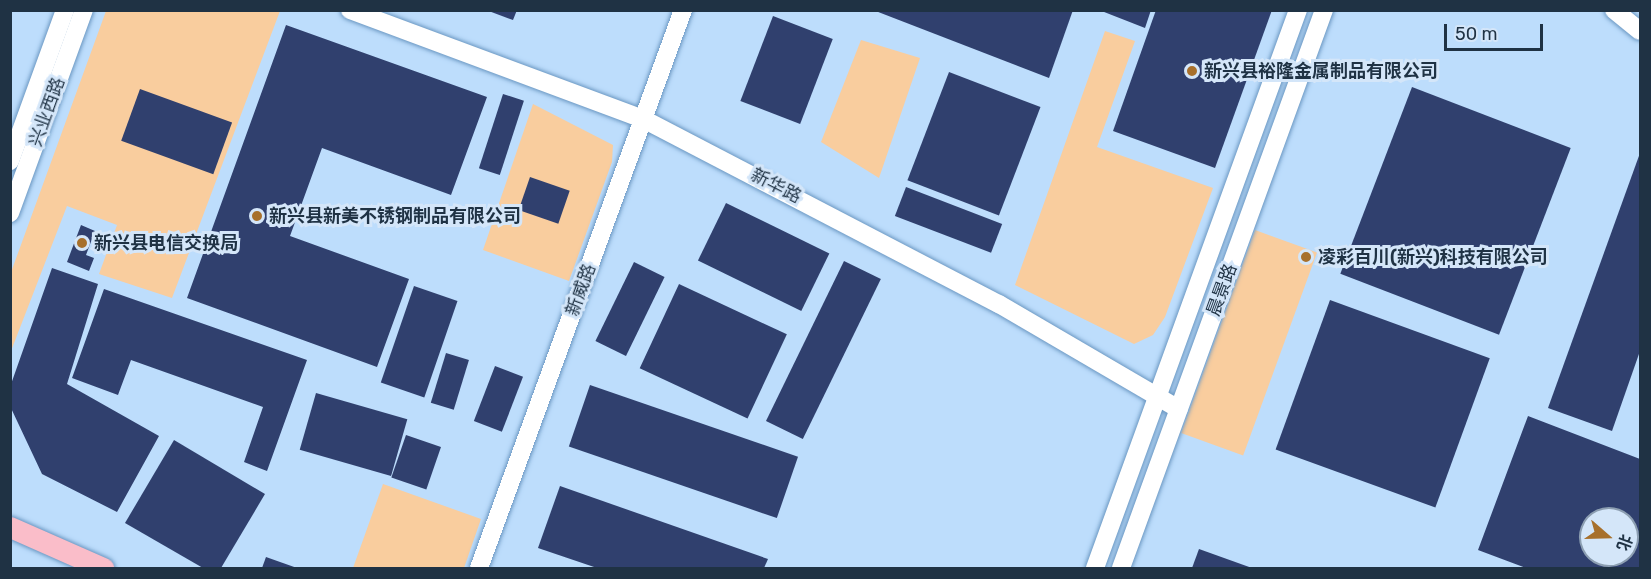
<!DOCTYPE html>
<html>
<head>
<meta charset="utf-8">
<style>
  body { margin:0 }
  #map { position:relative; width:1651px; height:579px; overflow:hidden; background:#d4e6f9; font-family:Rubik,"Noto Sans SC",sans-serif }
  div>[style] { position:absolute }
  .built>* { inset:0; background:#bdddfc }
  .green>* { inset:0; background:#f9cd9e; transform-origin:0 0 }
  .building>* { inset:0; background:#30406e; transform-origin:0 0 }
  .roads { filter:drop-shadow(0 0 2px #6a97c2) drop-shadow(0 0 2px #6a97c2) }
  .secondary>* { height:18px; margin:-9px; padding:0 9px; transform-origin:9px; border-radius:9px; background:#fff }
  .primary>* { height:21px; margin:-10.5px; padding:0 10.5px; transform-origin:10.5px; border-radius:10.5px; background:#fabdc9 }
  .dots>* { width:16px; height:16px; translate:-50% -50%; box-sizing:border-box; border:3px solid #d4e6f9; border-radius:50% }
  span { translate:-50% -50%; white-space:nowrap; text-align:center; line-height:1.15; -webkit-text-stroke:6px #d4e6f9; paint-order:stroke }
  .poi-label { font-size:18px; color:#1f3244; font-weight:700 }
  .left { translate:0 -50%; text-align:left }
  .street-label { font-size:18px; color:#1f3244 }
  .frame { position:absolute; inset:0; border:12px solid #1f3244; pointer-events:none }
  .north { position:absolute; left:1579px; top:507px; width:60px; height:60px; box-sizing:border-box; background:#d4e6f9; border:2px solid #8c9eb1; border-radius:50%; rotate:110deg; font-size:16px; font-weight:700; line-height:24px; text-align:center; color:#1f3244 }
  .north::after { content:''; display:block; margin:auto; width:21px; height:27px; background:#a7702c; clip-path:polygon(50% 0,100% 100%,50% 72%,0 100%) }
  .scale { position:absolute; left:1444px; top:24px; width:99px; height:27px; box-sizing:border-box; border:3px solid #1f3244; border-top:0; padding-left:8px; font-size:18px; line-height:21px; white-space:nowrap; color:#1f3244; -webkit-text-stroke:4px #d4e6f9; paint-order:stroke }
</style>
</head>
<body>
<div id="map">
  <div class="built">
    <i style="clip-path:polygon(evenodd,10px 11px,1640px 11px,1640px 568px,11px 568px,10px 11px,1591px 519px,1627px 519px,1627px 555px,1591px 555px,1591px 519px)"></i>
  </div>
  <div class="green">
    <i style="clip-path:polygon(106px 11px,280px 11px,172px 298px,99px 274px,117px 225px,67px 206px,11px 351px,10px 275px)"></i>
    <i style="clip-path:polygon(1105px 31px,1135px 41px,1097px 147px,1213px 188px,1165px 317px,1153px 335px,1134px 344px,1015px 285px)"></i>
    <i style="clip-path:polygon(861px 40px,920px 58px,879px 178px,821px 142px)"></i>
    <i style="clip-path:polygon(533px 104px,613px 145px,612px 162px,569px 281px,483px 250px)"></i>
    <i style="left:1255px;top:230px;width:66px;height:216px;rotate:20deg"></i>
    <i style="clip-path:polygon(383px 484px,481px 519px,464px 568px,353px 568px)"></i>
  </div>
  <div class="building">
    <i style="clip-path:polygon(486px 10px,517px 10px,513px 20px)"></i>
    <i style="clip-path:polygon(873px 10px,1073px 10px,1049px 78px)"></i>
    <i style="clip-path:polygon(1099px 10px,1151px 10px,1145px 28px)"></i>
    <i style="clip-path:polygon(1156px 10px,1272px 10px,1215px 168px,1113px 131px)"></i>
    <i style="left:773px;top:16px;width:64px;height:91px;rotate:21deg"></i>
    <i style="clip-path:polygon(286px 25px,487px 97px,451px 195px,322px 148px,290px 236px,409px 279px,377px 367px,187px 298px)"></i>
    <i style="left:949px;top:72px;width:98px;height:116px;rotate:21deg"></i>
    <i style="left:1412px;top:87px;width:170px;height:200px;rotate:21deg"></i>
    <i style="left:140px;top:89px;width:98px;height:55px;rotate:20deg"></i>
    <i style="left:503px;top:94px;width:22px;height:78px;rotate:18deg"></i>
    <i style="clip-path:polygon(1640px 153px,1640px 351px,1612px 431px,1548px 408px)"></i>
    <i style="left:530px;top:177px;width:42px;height:35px;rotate:19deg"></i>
    <i style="left:906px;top:187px;width:103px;height:31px;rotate:21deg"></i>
    <i style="left:726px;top:203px;width:115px;height:64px;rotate:26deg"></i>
    <i style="clip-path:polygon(81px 225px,95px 231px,86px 255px,94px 258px,89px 271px,67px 262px)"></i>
    <i style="left:844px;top:261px;width:41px;height:178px;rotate:26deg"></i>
    <i style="left:634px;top:262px;width:34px;height:88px;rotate:26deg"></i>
    <i style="clip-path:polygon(52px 268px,98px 284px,67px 384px,159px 436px,117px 512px,42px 474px,10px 406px,10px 387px)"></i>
    <i style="left:679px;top:284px;width:119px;height:93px;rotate:25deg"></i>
    <i style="left:414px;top:286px;width:46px;height:102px;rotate:19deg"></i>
    <i style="clip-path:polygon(104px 289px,307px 360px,267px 471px,244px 462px,263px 407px,131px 360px,118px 395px,72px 378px)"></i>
    <i style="left:1330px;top:300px;width:170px;height:159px;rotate:20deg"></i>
    <i style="left:446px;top:353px;width:24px;height:52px;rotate:17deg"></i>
    <i style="left:495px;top:366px;width:30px;height:59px;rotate:21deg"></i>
    <i style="left:590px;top:385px;width:220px;height:65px;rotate:19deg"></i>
    <i style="left:316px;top:393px;width:95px;height:59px;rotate:16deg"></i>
    <i style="clip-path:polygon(evenodd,1528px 416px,1640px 459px,1640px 568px,1526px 568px,1478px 550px,1528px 416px,1591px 519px,1627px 519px,1627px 555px,1591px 555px,1591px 519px)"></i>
    <i style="left:406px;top:435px;width:37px;height:45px;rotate:19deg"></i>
    <i style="clip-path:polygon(174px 440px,265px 494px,221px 568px,203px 568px,125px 523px)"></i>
    <i style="clip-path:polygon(560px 486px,768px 559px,764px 568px,597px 568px,538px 548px)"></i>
    <i style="clip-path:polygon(1199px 549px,1252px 568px,1192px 568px)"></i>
    <i style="clip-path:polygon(266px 557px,297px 568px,262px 568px)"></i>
  </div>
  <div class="roads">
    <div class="secondary">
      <i style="left:350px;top:10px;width:313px;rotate:20.4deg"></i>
      <i style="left:643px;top:119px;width:401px;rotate:27.5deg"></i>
      <i style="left:999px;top:304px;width:208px;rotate:30.3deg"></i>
      <i style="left:1614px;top:10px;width:33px;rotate:39deg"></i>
      <i style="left:10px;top:161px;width:161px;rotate:-70deg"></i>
      <i style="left:10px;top:213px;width:216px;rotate:-70deg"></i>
      <i style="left:479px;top:568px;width:594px;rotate:-69.92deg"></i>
      <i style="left:1095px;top:568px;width:594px;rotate:-70.01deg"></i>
      <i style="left:1121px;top:568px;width:594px;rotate:-70.01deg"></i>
    </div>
    <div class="primary">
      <i style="left:10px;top:527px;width:102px;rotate:23.8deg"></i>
    </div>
  </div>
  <div class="dots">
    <i style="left:1192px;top:71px;background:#a7702c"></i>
    <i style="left:257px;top:216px;background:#a7702c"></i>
    <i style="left:82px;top:243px;background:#a7702c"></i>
    <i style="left:1306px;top:257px;background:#a7702c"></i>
  </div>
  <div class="poi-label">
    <span class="left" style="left:1204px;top:71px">新兴县裕隆金属制品有限公司</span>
    <span class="left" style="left:269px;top:216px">新兴县新美不锈钢制品有限公司</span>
    <span class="left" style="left:94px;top:243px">新兴县电信交换局</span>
    <span class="left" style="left:1318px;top:257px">凌彩百川(新兴)科技有限公司</span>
  </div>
  <div class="street-label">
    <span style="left:47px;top:112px;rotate:-70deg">兴业西路</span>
    <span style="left:776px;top:186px;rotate:27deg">新华路</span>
    <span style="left:581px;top:290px;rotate:-70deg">新威路</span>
    <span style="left:1222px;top:290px;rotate:-70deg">晨景路</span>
  </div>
  <div class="frame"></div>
  <div class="north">北</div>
  <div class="scale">50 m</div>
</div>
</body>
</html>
